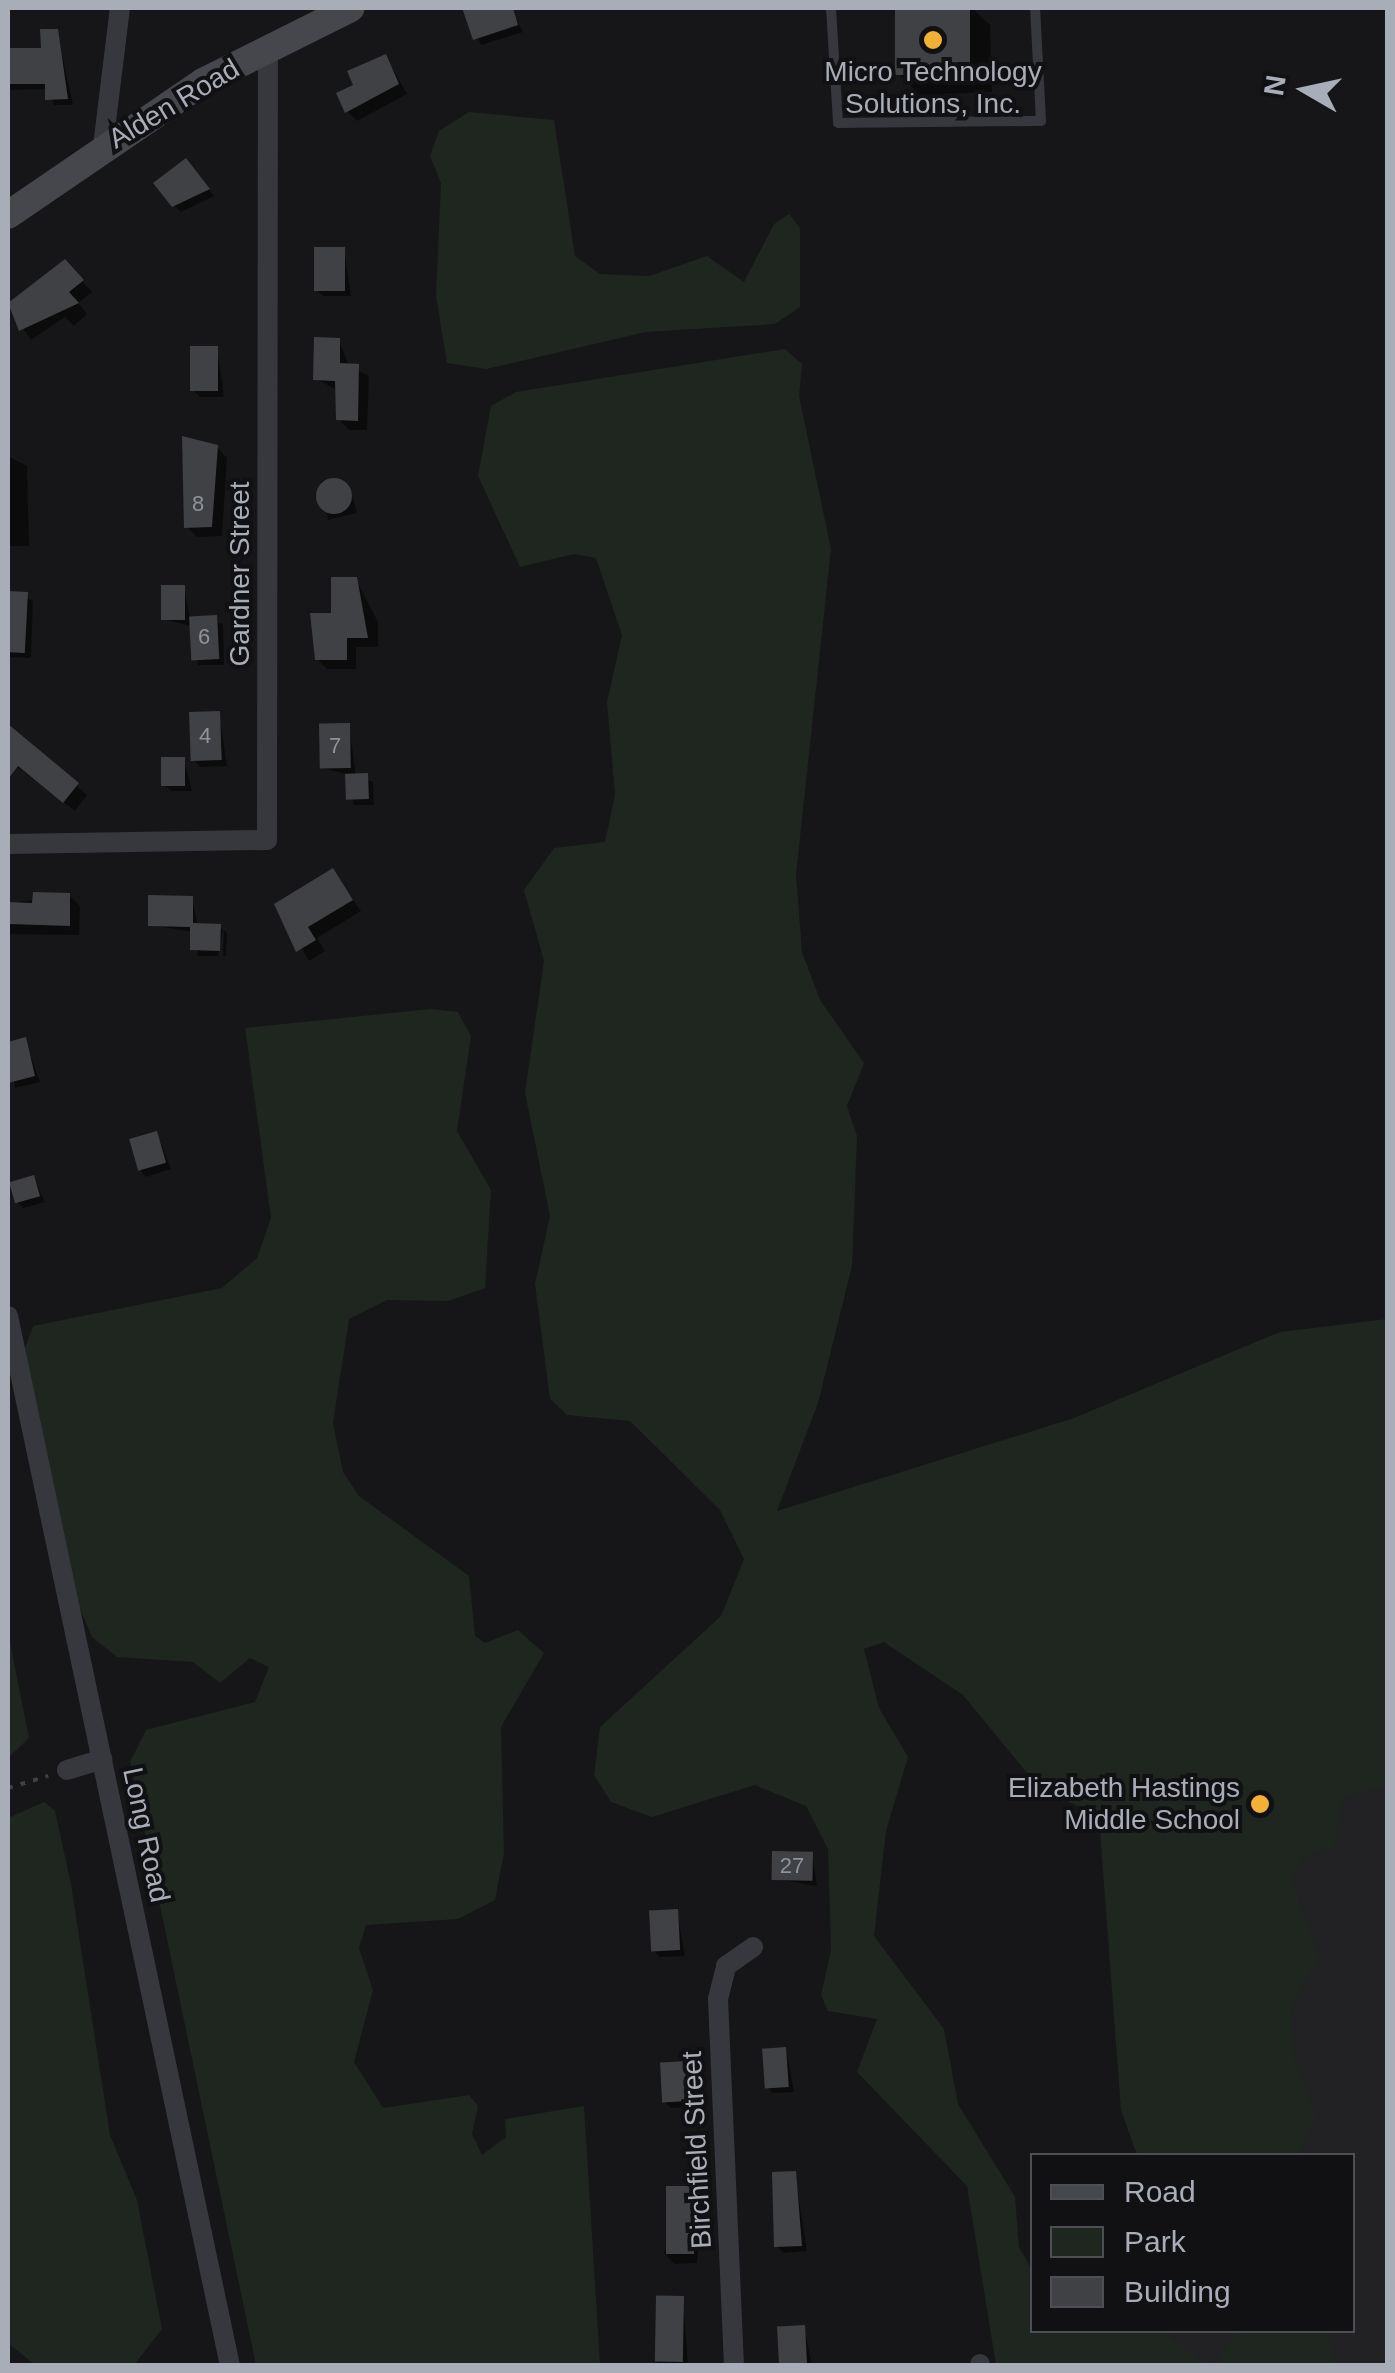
<!DOCTYPE html>
<html>
<head>
<meta charset="utf-8">
<style>
  body { margin:0 }
  #map { position:relative; width:1395px; height:2373px; overflow:hidden; background:#161618; font-family:Arial,sans-serif }
  div>[style] { position:absolute }
  .built>* { inset:0; background:#222225 }
  .green>* { inset:0; background:#1e261f }
  .shadow>* { inset:0; background:#0007 }
  .building>* { inset:0; background:#404145; transform-origin:0 0 }
  .round { border-radius:50% }
  .path>* { height:4px; margin-top:-2px; transform-origin:0; background:repeating-linear-gradient(90deg,#3d3f44 0 5px,transparent 0 13px) }
  .service>* { height:10px; margin:-5px; padding:0 5px; transform-origin:5px; border-radius:5px; background:#37383d }
  .minor>* { height:20px; margin:-10px; padding:0 10px; transform-origin:10px; border-radius:10px; background:#37383d }
  .secondary>* { height:28px; margin:-14px; padding:0 14px; transform-origin:14px; border-radius:14px; background:#45474d }
  .dots>* { width:28px; height:28px; translate:-50% -50%; box-sizing:border-box; border:5px solid #111113; border-radius:50% }
  span { translate:-50% -50%; white-space:nowrap; text-align:center; line-height:1.15; -webkit-text-stroke:8px #111113; paint-order:stroke }
  .number-label { font-size:22px; color:#8e929b }
  .number-label span { -webkit-text-stroke-width:0 }
  .poi-label { font-size:28px; color:#a8adb8 }
  .right { translate:-100% -50%; text-align:right }
  .street-label { font-size:28px; color:#a8adb8 }
  .frame { position:absolute; inset:0; border:10px solid #a8adb8; pointer-events:none }
  .legend { position:absolute; left:1030px; top:2153px; width:325px; height:180px; box-sizing:border-box; background:#111113; border:2px solid #4d4f55; margin:0; padding:12px 18px; list-style:none; font-size:30px; color:#a8adb8 }
  .legend li { display:flex; align-items:center; gap:20px; height:50px }
  .legend b { width:50px; border:2px solid #4d4f55 }
  .north { position:absolute; left:1255px; top:40px; width:100px; height:100px; -webkit-text-stroke:8px #111113; paint-order:stroke; rotate:279deg; font-size:28px; font-weight:700; line-height:40px; text-align:center; color:#a8adb8 }
  .north::after { content:''; display:block; margin:auto; width:35px; height:45px; background:#a8adb8; clip-path:polygon(50% 0,100% 100%,50% 72%,0 100%) }
</style>
</head>
<body>
<div id="map">
  <div class="built">
    <i style="clip-path:polygon(1387px 1374px,1387px 2365px,1112px 2365px,1110px 2331px,1352px 2330px,1352px 2156px,1144px 2155px)"></i>
  </div>
  <div class="green">
    <i style="clip-path:polygon(469px 112px,554px 120px,575px 256px,600px 274px,649px 276px,707px 256px,744px 282px,774px 224px,789px 214px,800px 228px,800px 307px,775px 324px,646px 332px,486px 369px,447px 363px,436px 296px,441px 183px,430px 156px,439px 131px)"></i>
    <i style="clip-path:polygon(785px 349px,802px 364px,799px 396px,831px 549px,796px 875px,802px 952px,820px 1000px,864px 1063px,847px 1106px,857px 1136px,852px 1266px,818px 1403px,777px 1511px,1074px 1418px,1280px 1332px,1387px 1319px,1387px 1785px,1343px 1797px,1334px 1847px,1303px 1857px,1291px 1879px,1319px 1955px,1291px 2010px,1294px 2057px,1315px 2116px,1299px 2155px,1137px 2155px,1121px 2110px,1100px 1831px,1087px 1811px,1037px 1785px,963px 1695px,884px 1642px,864px 1649px,879px 1708px,908px 1757px,886px 1831px,874px 1936px,944px 2029px,958px 2104px,1015px 2197px,1019px 2247px,1032px 2270px,1032px 2330px,1163px 2331px,1207px 2365px,996px 2365px,967px 2186px,857px 2072px,877px 2019px,828px 2011px,821px 1995px,831px 1950px,828px 1849px,806px 1806px,755px 1785px,652px 1817px,611px 1802px,594px 1775px,600px 1727px,721px 1616px,744px 1559px,720px 1510px,630px 1421px,567px 1415px,550px 1399px,535px 1284px,550px 1216px,525px 1093px,544px 961px,524px 890px,554px 848px,605px 842px,615px 795px,607px 702px,622px 635px,596px 558px,574px 554px,520px 567px,478px 476px,491px 406px,516px 392px)"></i>
    <i style="clip-path:polygon(430px 1009px,458px 1012px,471px 1036px,457px 1131px,491px 1190px,485px 1288px,448px 1301px,387px 1300px,349px 1319px,333px 1423px,343px 1472px,359px 1496px,469px 1576px,475px 1636px,485px 1643px,518px 1630px,544px 1653px,501px 1727px,504px 1853px,495px 1900px,458px 1919px,366px 1925px,359px 1948px,373px 1990px,354px 2062px,383px 2108px,469px 2095px,478px 2106px,472px 2134px,482px 2155px,506px 2137px,505px 2119px,584px 2106px,600px 2365px,256px 2365px,130px 1762px,146px 1730px,255px 1702px,269px 1667px,250px 1658px,220px 1683px,193px 1662px,117px 1657px,92px 1637px,62px 1566px,22px 1357px,33px 1326px,222px 1288px,257px 1258px,271px 1218px,245px 1028px)"></i>
    <i style="clip-path:polygon(8px 1632px,29px 1738px,8px 1758px)"></i>
    <i style="clip-path:polygon(44px 1802px,55px 1811px,71px 1884px,110px 2135px,137px 2200px,162px 2329px,134px 2365px,35px 2365px,8px 2343px,8px 1818px)"></i>
    <i style="clip-path:polygon(1238px 2331px,1327px 2331px,1335px 2365px,1214px 2365px)"></i>
  </div>
  <div class="shadow">
    <i style="clip-path:polygon(465px 8px,512px 11px,523px 32px,481px 45px)"></i>
    <i style="clip-path:polygon(897px 8px,972px 8px,990px 25px,992px 92px,920px 95px,899px 74px)"></i>
    <i style="clip-path:polygon(57px 31px,73px 105px,54px 105px,48px 89px,8px 90px,8px 51px,43px 50px)"></i>
    <i style="clip-path:polygon(386px 57px,407px 94px,357px 121px,347px 111px,357px 86px)"></i>
    <i style="clip-path:polygon(192px 167px,214px 196px,181px 212px,174px 205px)"></i>
    <i style="clip-path:polygon(344px 250px,351px 296px,323px 296px,316px 290px)"></i>
    <i style="clip-path:polygon(65px 262px,92px 292px,78px 303px,87px 314px,74px 326px,65px 317px,31px 340px,8px 306px)"></i>
    <i style="clip-path:polygon(339px 341px,349px 366px,369px 376px,367px 430px,349px 430px,339px 419px,337px 390px,316px 379px)"></i>
    <i style="clip-path:polygon(217px 348px,224px 397px,200px 397px,193px 390px)"></i>
    <i style="clip-path:polygon(217px 447px,227px 458px,222px 536px,197px 537px,187px 527px)"></i>
    <i style="clip-path:polygon(8px 456px,27px 466px,29px 546px,8px 546px)"></i>
    <i style="clip-path:polygon(321px 481px,350px 488px,357px 513px,328px 520px)"></i>
    <i style="clip-path:polygon(356px 580px,378px 622px,378px 647px,356px 647px,356px 669px,327px 669px,317px 659px)"></i>
    <i style="clip-path:polygon(184px 588px,190px 618px,223px 624px,224px 665px,198px 665px,191px 626px,162px 619px)"></i>
    <i style="clip-path:polygon(8px 594px,33px 600px,31px 658px,8px 657px)"></i>
    <i style="clip-path:polygon(219px 713px,227px 766px,200px 767px,194px 760px)"></i>
    <i style="clip-path:polygon(349px 725px,356px 776px,373px 782px,374px 805px,354px 805px,347px 774px,322px 768px)"></i>
    <i style="clip-path:polygon(14px 733px,87px 795px,75px 811px,8px 760px)"></i>
    <i style="clip-path:polygon(184px 759px,192px 791px,171px 791px,164px 785px)"></i>
    <i style="clip-path:polygon(332px 871px,361px 911px,317px 938px,325px 951px,309px 961px,277px 905px)"></i>
    <i style="clip-path:polygon(70px 896px,80px 906px,79px 935px,8px 934px,8px 903px)"></i>
    <i style="clip-path:polygon(192px 898px,198px 926px,223px 929px,218px 956px,198px 956px,193px 932px,150px 925px)"></i>
    <i style="clip-path:polygon(224px 930px,227px 933px,226px 956px,223px 956px)"></i>
    <i style="clip-path:polygon(25px 1040px,40px 1082px,15px 1088px,8px 1044px)"></i>
    <i style="clip-path:polygon(157px 1134px,171px 1169px,146px 1177px,140px 1170px)"></i>
    <i style="clip-path:polygon(34px 1178px,45px 1202px,23px 1208px,17px 1202px)"></i>
    <i style="clip-path:polygon(812px 1854px,817px 1886px,774px 1879px)"></i>
    <i style="clip-path:polygon(677px 1912px,685px 1956px,660px 1957px,654px 1951px)"></i>
    <i style="clip-path:polygon(786px 2049px,794px 2092px,773px 2093px,767px 2087px)"></i>
    <i style="clip-path:polygon(687px 2063px,696px 2107px,671px 2108px,665px 2102px)"></i>
    <i style="clip-path:polygon(795px 2174px,807px 2251px,783px 2253px,777px 2246px)"></i>
    <i style="clip-path:polygon(693px 2188px,703px 2198px,697px 2263px,674px 2264px,664px 2253px)"></i>
    <i style="clip-path:polygon(683px 2298px,688px 2366px,660px 2366px,657px 2362px)"></i>
    <i style="clip-path:polygon(804px 2327px,812px 2366px,781px 2366px)"></i>
  </div>
  <div class="building">
    <i style="clip-path:polygon(462px 8px,513px 8px,518px 25px,473px 40px)"></i>
    <i style="left:895px;top:8px;width:75px;height:67px"></i>
    <i style="clip-path:polygon(40px 29px,58px 29px,68px 99px,45px 100px,45px 84px,8px 84px,8px 48px,41px 48px)"></i>
    <i style="clip-path:polygon(386px 54px,399px 84px,345px 113px,336px 93px,353px 85px,347px 71px)"></i>
    <i style="clip-path:polygon(186px 158px,210px 189px,172px 207px,153px 183px)"></i>
    <i style="left:314px;top:247px;width:31px;height:44px"></i>
    <i style="clip-path:polygon(65px 259px,84px 280px,69px 292px,79px 303px,19px 331px,8px 303px)"></i>
    <i style="clip-path:polygon(314px 337px,340px 338px,340px 363px,359px 364px,358px 421px,336px 420px,335px 381px,313px 380px)"></i>
    <i style="left:190px;top:346px;width:28px;height:45px"></i>
    <i style="clip-path:polygon(182px 436px,218px 445px,212px 527px,184px 528px)"></i>
    <i class="round" style="left:316px;top:478px;width:36px;height:36px"></i>
    <i style="clip-path:polygon(331px 577px,357px 577px,368px 638px,347px 638px,347px 660px,315px 660px,310px 613px,331px 613px)"></i>
    <i style="left:161px;top:585px;width:24px;height:35px"></i>
    <i style="left:8px;top:591px;width:20px;height:61px;rotate:3deg"></i>
    <i style="left:217px;top:615px;width:44px;height:28px;rotate:87deg"></i>
    <i style="left:220px;top:711px;width:49px;height:31px;rotate:88deg"></i>
    <i style="left:350px;top:723px;width:45px;height:31px;rotate:89deg"></i>
    <i style="clip-path:polygon(8px 724px,79px 783px,63px 803px,18px 766px,8px 779px)"></i>
    <i style="left:161px;top:757px;width:24px;height:29px"></i>
    <i style="left:368px;top:773px;width:26px;height:23px;rotate:88deg"></i>
    <i style="clip-path:polygon(333px 868px,353px 900px,308px 927px,316px 940px,296px 952px,274px 904px)"></i>
    <i style="clip-path:polygon(33px 892px,70px 893px,70px 926px,8px 924px,8px 902px,32px 903px)"></i>
    <i style="clip-path:polygon(148px 895px,193px 896px,193px 923px,221px 924px,220px 951px,190px 950px,190px 927px,148px 926px)"></i>
    <i style="clip-path:polygon(26px 1037px,35px 1076px,8px 1083px,8px 1042px)"></i>
    <i style="left:157px;top:1131px;width:33px;height:29px;rotate:74deg"></i>
    <i style="left:34px;top:1175px;width:22px;height:26px;rotate:74deg"></i>
    <i style="left:772px;top:1851px;width:41px;height:29px;rotate:1deg"></i>
    <i style="left:678px;top:1909px;width:41px;height:29px;rotate:87deg"></i>
    <i style="left:786px;top:2047px;width:40px;height:24px;rotate:86deg"></i>
    <i style="left:688px;top:2061px;width:40px;height:28px;rotate:87deg"></i>
    <i style="clip-path:polygon(796px 2171px,802px 2246px,774px 2247px,772px 2172px)"></i>
    <i style="left:666px;top:2186px;width:28px;height:68px"></i>
    <i style="left:684px;top:2296px;width:66px;height:28px;rotate:91deg"></i>
    <i style="left:805px;top:2325px;width:41px;height:28px;rotate:87deg"></i>
  </div>
  <div class="path">
    <i style="left:8px;top:1788px;width:42px;rotate:-16.7deg"></i>
  </div>
  <div class="service">
    <i style="left:831px;top:8px;width:115px;rotate:86.5deg"></i>
    <i style="left:838px;top:123px;width:203px;rotate:-0.6deg"></i>
    <i style="left:1041px;top:121px;width:113px;rotate:-93deg"></i>
  </div>
  <div class="minor">
    <i style="left:103px;top:146px;width:139px;rotate:-83deg"></i>
    <i style="left:8px;top:844px;width:259px;rotate:-0.9deg"></i>
    <i style="left:267px;top:840px;width:791px;rotate:-89.93deg"></i>
    <i style="left:8px;top:1316px;width:1073px;rotate:78.06deg"></i>
    <i style="left:67px;top:1770px;width:37px;rotate:-17deg"></i>
    <i style="left:980px;top:2364px;width:2px;rotate:90deg"></i>
    <i style="left:734px;top:2366px;width:367px;rotate:-92.5deg"></i>
    <i style="left:718px;top:1999px;width:34px;rotate:-76deg"></i>
    <i style="left:726px;top:1966px;width:33px;rotate:-35deg"></i>
  </div>
  <div class="secondary">
    <i style="left:8px;top:215px;width:236px;rotate:-34.3deg"></i>
    <i style="left:203px;top:82px;width:165px;rotate:-26.6deg"></i>
  </div>
  <div class="dots">
    <i style="left:933px;top:40px;background:#f2b134"></i>
    <i style="left:1260px;top:1804px;background:#f2b134"></i>
  </div>
  <div class="number-label">
    <span style="left:198px;top:504px">8</span>
    <span style="left:204px;top:637px">6</span>
    <span style="left:205px;top:736px">4</span>
    <span style="left:335px;top:746px">7</span>
    <span style="left:792px;top:1866px">27</span>
  </div>
  <div class="poi-label">
    <span style="left:933px;top:88px">Micro Technology<br>Solutions, Inc.</span>
    <span class="right" style="left:1240px;top:1804px">Elizabeth Hastings<br>Middle School</span>
  </div>
  <div class="street-label">
    <span style="left:174px;top:104px;rotate:-31deg">Alden Road</span>
    <span style="left:240px;top:574px;rotate:-90deg">Gardner Street</span>
    <span style="left:146px;top:1835px;rotate:78deg">Long Road</span>
    <span style="left:697px;top:2150px;rotate:-93deg">Birchfield Street</span>
  </div>
  <div class="frame"></div>
  <ul class="legend">
  <li><b style="height:12px;background:#45474d"></b>Road</li>
  <li><b style="height:28px;background:#1e261f"></b>Park</li>
  <li><b style="height:28px;background:#404145"></b>Building</li>
  </ul>
  <div class="north">N</div>
</div>
</body>
</html>
